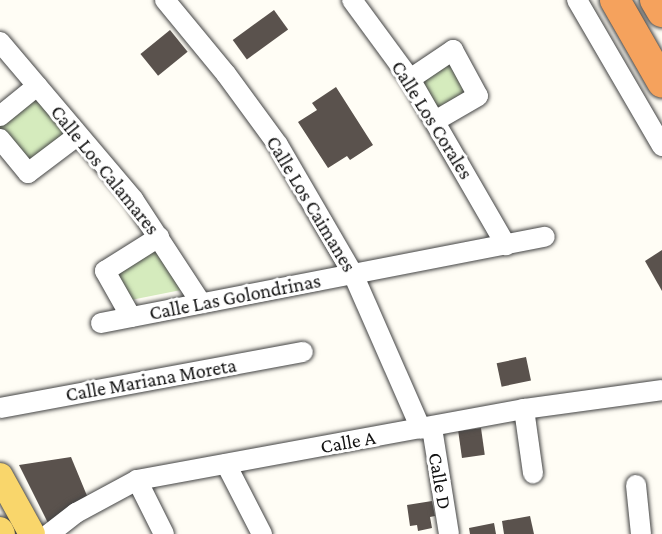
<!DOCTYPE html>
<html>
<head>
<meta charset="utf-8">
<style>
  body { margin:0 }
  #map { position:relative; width:662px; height:534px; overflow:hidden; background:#fffdf5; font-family:"Crimson Pro",serif }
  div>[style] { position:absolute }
  .green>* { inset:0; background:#d5ebbd; transform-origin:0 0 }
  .building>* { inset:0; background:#5a524d; transform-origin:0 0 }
  .roads { filter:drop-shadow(0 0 2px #444) drop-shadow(0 0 2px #444) }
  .minor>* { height:20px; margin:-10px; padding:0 10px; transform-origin:10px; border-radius:10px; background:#fff }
  .major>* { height:26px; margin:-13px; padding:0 13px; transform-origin:13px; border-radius:13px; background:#f9d66b }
  .highway>* { height:30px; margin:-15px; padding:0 15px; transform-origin:15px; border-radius:15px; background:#f5a25d }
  span { translate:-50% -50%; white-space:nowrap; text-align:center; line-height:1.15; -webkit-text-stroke:6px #fff; paint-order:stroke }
  .street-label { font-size:20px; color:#111 }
</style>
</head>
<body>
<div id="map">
  <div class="green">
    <i style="left:449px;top:64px;width:32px;height:36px;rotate:60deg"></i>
    <i style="clip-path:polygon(35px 98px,68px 134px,22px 168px,0 139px,0 126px)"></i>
    <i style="clip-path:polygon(156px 249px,186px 289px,131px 300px,114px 275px)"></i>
  </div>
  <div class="building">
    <i style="left:274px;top:10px;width:24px;height:51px;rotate:54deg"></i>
    <i style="left:170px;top:30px;width:28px;height:38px;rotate:51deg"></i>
    <i style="clip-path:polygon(336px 87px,373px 145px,350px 160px,347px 156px,328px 168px,298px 122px,317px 110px,312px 103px)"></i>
    <i style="clip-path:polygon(662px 250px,662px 291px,645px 261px)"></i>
    <i style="left:526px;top:357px;width:24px;height:30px;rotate:78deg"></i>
    <i style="left:481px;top:428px;width:27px;height:23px;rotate:82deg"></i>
    <i style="clip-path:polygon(71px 457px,90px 503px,49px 525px,19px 465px)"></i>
    <i style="clip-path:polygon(432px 501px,435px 516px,430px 517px,432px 528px,418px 531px,417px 525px,410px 526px,407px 505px)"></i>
    <i style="clip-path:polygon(530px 516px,534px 534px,504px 534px,502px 521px)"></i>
    <i style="clip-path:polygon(494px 523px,496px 534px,470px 534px,469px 528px)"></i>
  </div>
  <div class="roads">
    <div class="minor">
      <i style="left:165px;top:0;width:96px;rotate:50.5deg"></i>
      <i style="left:226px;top:74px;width:88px;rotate:53.8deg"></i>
      <i style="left:278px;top:145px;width:149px;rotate:59.8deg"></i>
      <i style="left:353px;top:274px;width:169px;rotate:66.3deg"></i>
      <i style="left:352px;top:0;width:98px;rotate:53.7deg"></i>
      <i style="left:410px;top:79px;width:192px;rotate:60deg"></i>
      <i style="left:577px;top:0;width:169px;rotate:59.8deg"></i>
      <i style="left:0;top:42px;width:206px;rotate:49.7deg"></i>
      <i style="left:133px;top:199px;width:124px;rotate:56.8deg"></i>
      <i style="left:410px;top:79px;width:52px;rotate:-34deg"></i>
      <i style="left:453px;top:50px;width:52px;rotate:61.5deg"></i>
      <i style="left:478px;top:96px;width:50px;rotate:149.8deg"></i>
      <i style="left:0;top:116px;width:48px;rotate:-39deg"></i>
      <i style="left:0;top:139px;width:44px;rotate:50.5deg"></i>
      <i style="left:28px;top:173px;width:61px;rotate:-37.1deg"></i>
      <i style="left:131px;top:317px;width:53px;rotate:-119.5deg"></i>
      <i style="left:105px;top:271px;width:64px;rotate:-32.2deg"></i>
      <i style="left:101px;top:323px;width:452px;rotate:-11deg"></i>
      <i style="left:0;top:408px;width:308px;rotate:-10.5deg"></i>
      <i style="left:524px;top:409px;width:65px;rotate:82deg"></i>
      <i style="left:432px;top:428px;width:107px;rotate:80.9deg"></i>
      <i style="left:226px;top:464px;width:79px;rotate:62.8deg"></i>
      <i style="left:137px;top:480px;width:60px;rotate:63.4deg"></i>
      <i style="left:636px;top:485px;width:49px;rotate:84.2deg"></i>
      <i style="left:49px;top:534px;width:34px;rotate:-38deg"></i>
      <i style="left:76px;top:513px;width:69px;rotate:-28.4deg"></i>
      <i style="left:137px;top:480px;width:393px;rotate:-10.4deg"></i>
      <i style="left:524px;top:409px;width:139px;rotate:-7.8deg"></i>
    </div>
    <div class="major">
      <i style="left:0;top:476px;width:66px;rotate:61.1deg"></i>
      <i style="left:0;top:530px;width:4px;rotate:63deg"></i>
    </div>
    <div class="highway">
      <i style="left:615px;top:0;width:95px;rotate:60.2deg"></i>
      <i style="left:655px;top:0;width:14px;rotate:60deg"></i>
    </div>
  </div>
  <div class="street-label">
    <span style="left:432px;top:120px;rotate:58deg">Calle Los Corales</span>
    <span style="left:105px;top:170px;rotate:51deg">Calle Los Calamares</span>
    <span style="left:311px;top:204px;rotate:59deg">Calle Los Caimanes</span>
    <span style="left:235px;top:297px;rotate:-11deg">Calle Las Golondrinas</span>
    <span style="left:151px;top:380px;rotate:-10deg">Calle Mariana Moreta</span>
    <span style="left:348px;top:442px;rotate:-10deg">Calle A</span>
    <span style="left:440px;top:481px;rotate:80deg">Calle D</span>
  </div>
</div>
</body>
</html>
